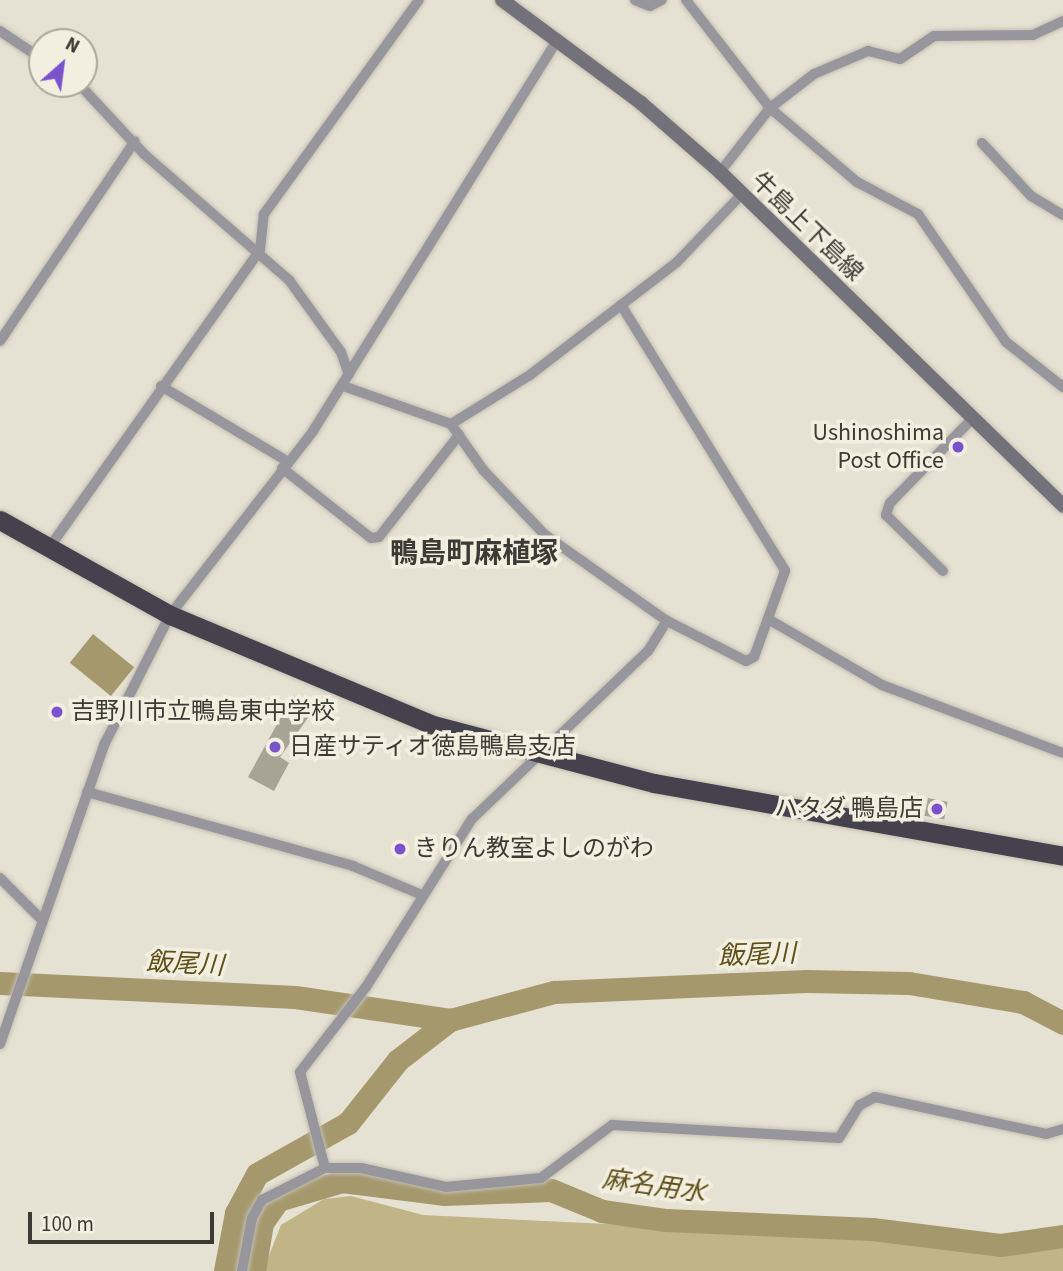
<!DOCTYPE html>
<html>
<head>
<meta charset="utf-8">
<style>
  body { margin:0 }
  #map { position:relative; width:1063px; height:1271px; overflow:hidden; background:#e6e2d3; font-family:"Source Sans 3","Noto Sans JP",sans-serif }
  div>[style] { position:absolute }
  .forest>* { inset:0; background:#c1b486 }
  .water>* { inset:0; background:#a5986c; transform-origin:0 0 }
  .river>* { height:23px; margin:-11.5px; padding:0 11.5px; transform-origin:11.5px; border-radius:11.5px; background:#a5986c }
  .building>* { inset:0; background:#a7a395; transform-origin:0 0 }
  .roads { filter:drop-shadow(0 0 2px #c4c0b3) drop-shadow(0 0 2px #c4c0b3) }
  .street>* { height:10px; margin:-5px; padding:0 5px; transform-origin:5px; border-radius:5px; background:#97969c }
  .secondary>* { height:14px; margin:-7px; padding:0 7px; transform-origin:7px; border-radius:7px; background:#73727a }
  .highway>* { height:19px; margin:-9.5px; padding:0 9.5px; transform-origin:9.5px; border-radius:9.5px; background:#45424e }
  .dots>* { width:19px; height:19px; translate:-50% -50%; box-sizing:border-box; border:4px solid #f3efe0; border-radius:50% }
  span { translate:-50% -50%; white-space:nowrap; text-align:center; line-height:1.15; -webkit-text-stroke:7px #f3efe0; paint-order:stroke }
  .street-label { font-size:24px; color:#3c3a35 }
  .poi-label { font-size:24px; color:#3c3a35 }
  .right { translate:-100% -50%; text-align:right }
  .left { translate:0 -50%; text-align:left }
  .water-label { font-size:26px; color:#5f501a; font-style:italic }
  .quarter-label { font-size:28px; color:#3c3a35; font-weight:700 }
  .north { position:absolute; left:28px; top:28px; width:70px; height:70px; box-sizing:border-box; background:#f3efe0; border:2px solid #aaa79c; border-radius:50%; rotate:28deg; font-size:19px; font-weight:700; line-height:28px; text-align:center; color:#3c3a35 }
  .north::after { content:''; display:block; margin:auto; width:24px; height:32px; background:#7a53cc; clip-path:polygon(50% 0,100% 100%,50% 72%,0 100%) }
  .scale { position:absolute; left:28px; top:1212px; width:186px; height:32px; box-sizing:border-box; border:4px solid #3c3a35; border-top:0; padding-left:9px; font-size:21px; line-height:24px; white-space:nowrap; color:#3c3a35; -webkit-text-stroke:5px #f3efe0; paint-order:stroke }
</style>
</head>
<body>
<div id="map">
  <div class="forest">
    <i style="clip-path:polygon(351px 1196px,423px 1215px,854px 1236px,1008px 1254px,1063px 1248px,1063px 1271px,263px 1271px,281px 1225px,324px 1199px)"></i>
  </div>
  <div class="water">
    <i style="left:93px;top:634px;width:53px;height:37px;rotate:39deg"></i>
  </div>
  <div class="river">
    <i style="left:0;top:983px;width:295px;rotate:2.7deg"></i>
    <i style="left:295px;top:997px;width:157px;rotate:8.4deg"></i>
    <i style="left:225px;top:1271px;width:59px;rotate:-79.3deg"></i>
    <i style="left:236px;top:1213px;width:44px;rotate:-61.7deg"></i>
    <i style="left:257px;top:1174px;width:104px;rotate:-29.3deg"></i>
    <i style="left:348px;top:1123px;width:80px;rotate:-51.6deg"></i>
    <i style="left:398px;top:1060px;width:66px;rotate:-37.6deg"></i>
    <i style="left:450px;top:1020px;width:108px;rotate:-15.1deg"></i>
    <i style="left:554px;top:992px;width:252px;rotate:-2.5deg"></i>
    <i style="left:806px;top:981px;width:103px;rotate:1.1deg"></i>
    <i style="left:909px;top:983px;width:116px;rotate:9.5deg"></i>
    <i style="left:1023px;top:1002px;width:45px;rotate:27.7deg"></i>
    <i style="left:254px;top:1271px;width:49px;rotate:-80.5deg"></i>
    <i style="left:262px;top:1223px;width:28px;rotate:-55deg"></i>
    <i style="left:278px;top:1200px;width:67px;rotate:-16.5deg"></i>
    <i style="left:342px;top:1181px;width:102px;rotate:7.3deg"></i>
    <i style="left:443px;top:1194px;width:108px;rotate:-2.1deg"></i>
    <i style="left:551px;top:1190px;width:55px;rotate:22.4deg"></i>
    <i style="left:602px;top:1211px;width:65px;rotate:8deg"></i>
    <i style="left:666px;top:1220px;width:206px;rotate:2.5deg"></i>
    <i style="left:872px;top:1229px;width:129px;rotate:7.1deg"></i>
    <i style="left:1000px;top:1245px;width:64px;rotate:-8.1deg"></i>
  </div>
  <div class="building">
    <i style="clip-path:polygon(293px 695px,315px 708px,280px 757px,289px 763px,274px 791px,248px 777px)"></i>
    <i style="left:928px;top:798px;width:20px;height:18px;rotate:11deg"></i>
  </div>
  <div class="roads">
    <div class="street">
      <i style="left:635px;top:0;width:16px;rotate:22deg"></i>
      <i style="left:650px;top:6px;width:13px;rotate:-27deg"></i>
      <i style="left:686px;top:0;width:137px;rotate:52.1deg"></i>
      <i style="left:770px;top:108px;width:114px;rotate:40.4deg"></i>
      <i style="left:857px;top:182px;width:69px;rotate:27.7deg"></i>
      <i style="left:918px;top:214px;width:155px;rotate:55.5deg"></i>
      <i style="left:1006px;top:342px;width:73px;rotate:38.3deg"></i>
      <i style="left:0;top:31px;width:50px;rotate:33.7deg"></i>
      <i style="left:79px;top:84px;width:96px;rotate:47.1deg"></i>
      <i style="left:144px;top:154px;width:192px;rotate:41deg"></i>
      <i style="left:289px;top:280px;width:89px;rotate:54.2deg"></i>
      <i style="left:341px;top:352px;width:24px;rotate:71deg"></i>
      <i style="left:982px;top:143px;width:72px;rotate:47.2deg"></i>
      <i style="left:1031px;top:196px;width:37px;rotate:31deg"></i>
      <i style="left:720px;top:172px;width:81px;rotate:-52deg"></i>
      <i style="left:770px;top:108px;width:56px;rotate:-37.7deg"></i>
      <i style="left:814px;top:74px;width:59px;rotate:-23.1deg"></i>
      <i style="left:868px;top:51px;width:33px;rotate:14deg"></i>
      <i style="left:900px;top:59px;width:41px;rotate:-34.1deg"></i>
      <i style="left:934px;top:36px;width:99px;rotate:-0.6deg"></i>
      <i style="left:1033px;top:35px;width:33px;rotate:-25deg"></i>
      <i style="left:621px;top:305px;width:312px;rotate:58.3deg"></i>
      <i style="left:785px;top:571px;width:91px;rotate:109.8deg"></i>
      <i style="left:754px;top:657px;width:9px;rotate:153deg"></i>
      <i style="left:746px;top:661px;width:89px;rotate:-153.1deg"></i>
      <i style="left:0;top:341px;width:241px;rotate:-56deg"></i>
      <i style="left:161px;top:386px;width:147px;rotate:30.8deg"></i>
      <i style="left:451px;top:424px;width:93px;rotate:-31.8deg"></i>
      <i style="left:530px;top:375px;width:185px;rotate:-37.5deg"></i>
      <i style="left:677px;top:262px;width:93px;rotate:-46.3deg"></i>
      <i style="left:282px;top:468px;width:113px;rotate:38.2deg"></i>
      <i style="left:371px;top:538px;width:8px;rotate:-7deg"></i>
      <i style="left:379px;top:537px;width:130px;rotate:-51.9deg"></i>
      <i style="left:49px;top:548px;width:365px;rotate:-54.7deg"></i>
      <i style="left:260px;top:250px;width:36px;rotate:-84deg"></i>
      <i style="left:264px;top:214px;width:264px;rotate:-54.1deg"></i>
      <i style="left:943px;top:571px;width:80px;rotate:-135.5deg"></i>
      <i style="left:886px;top:515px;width:13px;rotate:-72deg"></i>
      <i style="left:890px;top:503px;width:117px;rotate:-45.7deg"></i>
      <i style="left:768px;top:619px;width:132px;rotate:30.1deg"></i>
      <i style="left:882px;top:685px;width:193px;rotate:20.6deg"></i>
      <i style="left:87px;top:792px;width:276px;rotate:15.5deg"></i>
      <i style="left:353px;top:866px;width:75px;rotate:22.8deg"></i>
      <i style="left:0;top:878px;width:57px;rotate:45deg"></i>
      <i style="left:0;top:1044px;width:319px;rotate:-70.8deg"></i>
      <i style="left:105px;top:743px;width:144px;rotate:-63.1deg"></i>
      <i style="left:170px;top:615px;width:233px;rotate:-52.1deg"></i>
      <i style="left:313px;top:431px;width:462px;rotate:-58deg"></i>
      <i style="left:325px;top:1168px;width:99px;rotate:-104.6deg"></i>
      <i style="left:300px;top:1072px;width:108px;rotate:-52.2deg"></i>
      <i style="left:366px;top:987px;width:199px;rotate:-57.8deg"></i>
      <i style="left:472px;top:819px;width:243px;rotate:-43.7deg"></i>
      <i style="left:648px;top:651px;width:36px;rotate:-58deg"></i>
      <i style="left:667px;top:621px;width:149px;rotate:-144.8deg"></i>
      <i style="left:545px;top:535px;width:88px;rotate:-133.6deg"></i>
      <i style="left:484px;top:471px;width:57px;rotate:-125.1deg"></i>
      <i style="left:451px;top:424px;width:114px;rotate:-160.6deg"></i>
      <i style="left:242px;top:1271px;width:54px;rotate:-79.3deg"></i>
      <i style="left:252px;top:1218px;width:21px;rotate:-61deg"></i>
      <i style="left:262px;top:1200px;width:71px;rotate:-26.9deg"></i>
      <i style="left:325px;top:1168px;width:36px"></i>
      <i style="left:361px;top:1168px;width:87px;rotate:12.6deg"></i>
      <i style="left:446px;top:1187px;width:95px;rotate:-5.4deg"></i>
      <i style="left:541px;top:1178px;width:89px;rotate:-36.7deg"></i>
      <i style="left:612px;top:1125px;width:227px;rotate:3.3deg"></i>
      <i style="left:839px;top:1138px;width:39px;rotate:-58deg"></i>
      <i style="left:860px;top:1105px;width:17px;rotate:-28deg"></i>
      <i style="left:875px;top:1097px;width:175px;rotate:12.2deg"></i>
      <i style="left:1046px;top:1134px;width:18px;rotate:-16deg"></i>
    </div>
    <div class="secondary">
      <i style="left:502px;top:0;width:173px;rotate:36.5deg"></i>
      <i style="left:641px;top:103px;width:105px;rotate:41.1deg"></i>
      <i style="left:720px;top:172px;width:479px;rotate:44.2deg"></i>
    </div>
    <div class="highway">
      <i style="left:0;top:520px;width:195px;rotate:29.2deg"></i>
      <i style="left:170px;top:615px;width:282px;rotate:22.7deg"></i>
      <i style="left:430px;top:724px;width:232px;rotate:14.8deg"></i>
      <i style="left:654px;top:783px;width:415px;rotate:10.1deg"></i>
    </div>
  </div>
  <div class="dots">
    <i style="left:958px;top:447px;background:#7a53cc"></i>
    <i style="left:57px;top:712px;background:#7a53cc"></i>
    <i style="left:275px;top:747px;background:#7a53cc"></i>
    <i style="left:937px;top:809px;background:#7a53cc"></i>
    <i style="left:400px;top:849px;background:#7a53cc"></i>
  </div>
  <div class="street-label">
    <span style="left:807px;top:227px;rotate:44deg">牛島上下島線</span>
  </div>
  <div class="poi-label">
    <span class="right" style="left:944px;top:447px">Ushinoshima<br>Post Office</span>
    <span class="left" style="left:71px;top:712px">吉野川市立鴨島東中学校</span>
    <span class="left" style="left:289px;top:747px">日産サティオ徳島鴨島支店</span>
    <span class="right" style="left:923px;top:809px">ハタダ 鴨島店</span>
    <span class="left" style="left:414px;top:849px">きりん教室よしのがわ</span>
  </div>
  <div class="water-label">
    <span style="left:757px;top:955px;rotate:-2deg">飯尾川</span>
    <span style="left:185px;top:964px;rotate:3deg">飯尾川</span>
    <span style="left:654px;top:1186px;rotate:8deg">麻名用水</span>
  </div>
  <div class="quarter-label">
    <span style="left:474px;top:553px">鴨島町麻植塚</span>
  </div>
  <div class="north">N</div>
  <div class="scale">100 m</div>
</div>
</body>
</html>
